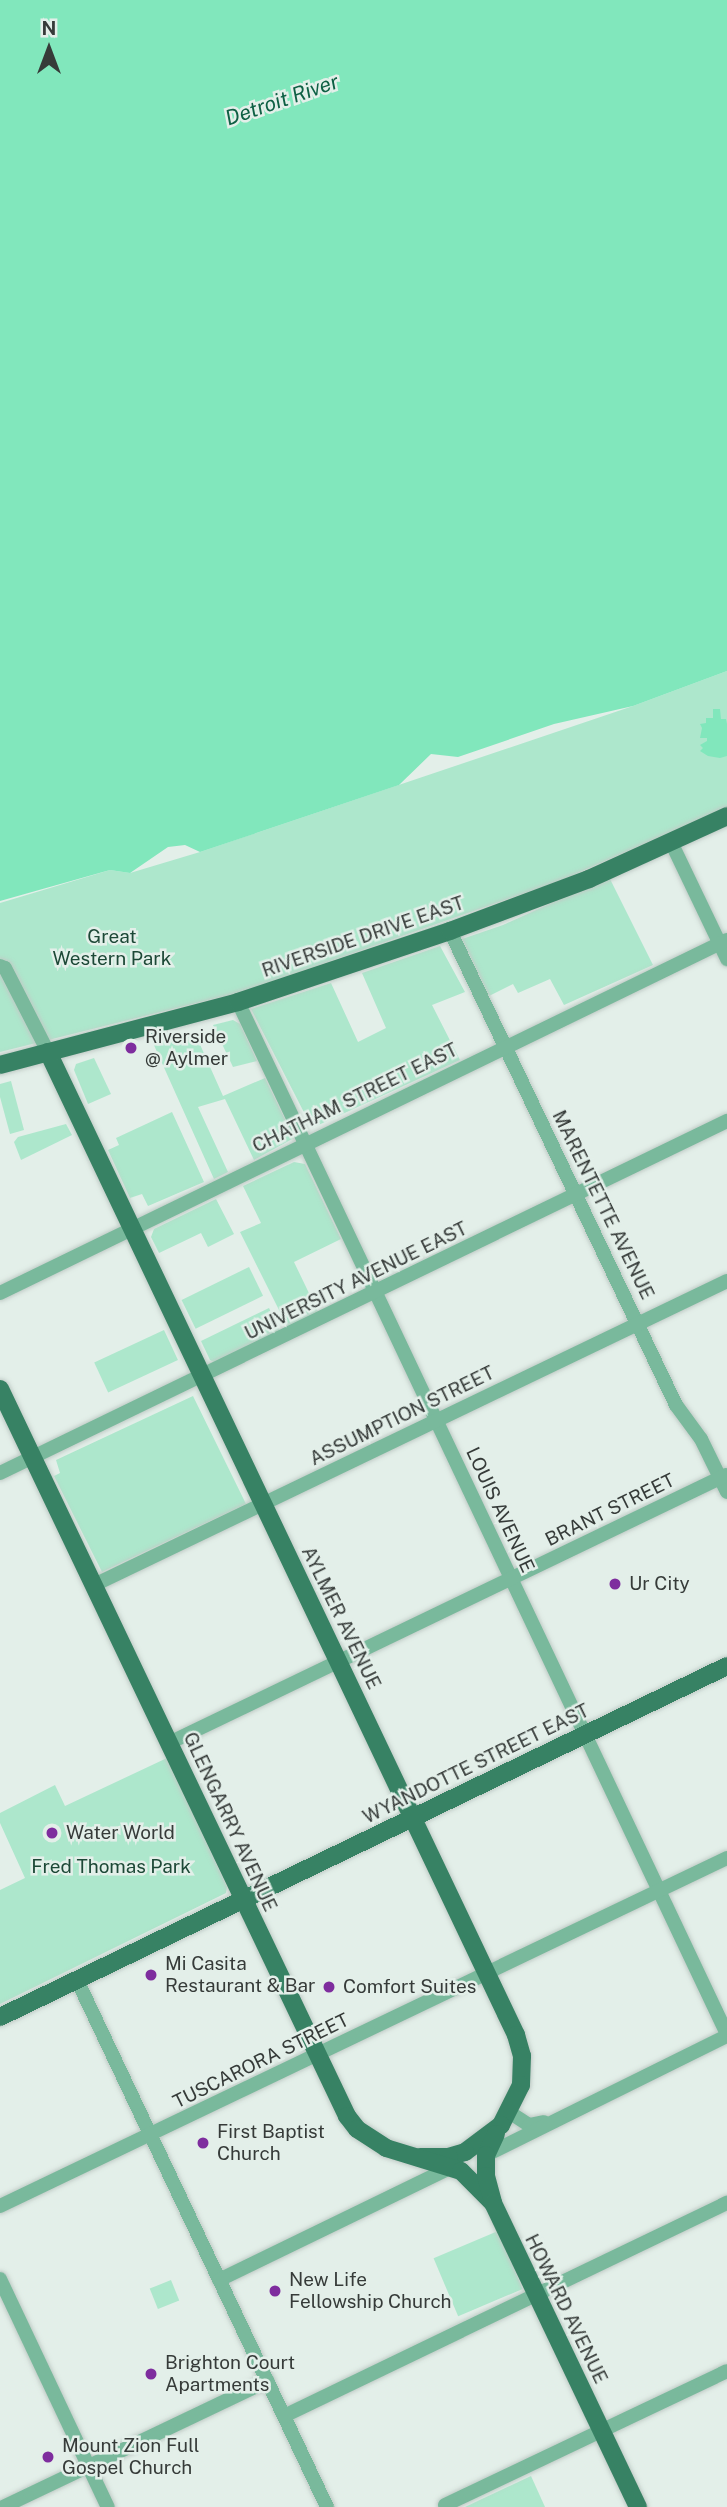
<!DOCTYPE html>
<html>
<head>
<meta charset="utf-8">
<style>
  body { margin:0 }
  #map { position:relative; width:727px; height:2507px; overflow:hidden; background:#e3efe9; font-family:"Public Sans",sans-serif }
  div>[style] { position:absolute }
  .green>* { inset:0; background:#ade7cc; transform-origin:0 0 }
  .water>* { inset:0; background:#81e7bc }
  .roads { filter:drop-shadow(0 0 2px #c0cbc6) drop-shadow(0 0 2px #c0cbc6) }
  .minor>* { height:14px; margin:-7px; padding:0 7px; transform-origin:7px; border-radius:7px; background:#79b99c }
  .major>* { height:18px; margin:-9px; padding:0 9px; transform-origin:9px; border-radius:9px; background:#378264 }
  .dots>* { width:19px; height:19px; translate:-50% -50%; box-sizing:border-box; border:4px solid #e3efe9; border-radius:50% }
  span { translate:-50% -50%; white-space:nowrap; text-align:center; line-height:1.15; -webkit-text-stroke:5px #e3efe9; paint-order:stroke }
  .park-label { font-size:19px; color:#1c4836 }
  .street-label { font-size:19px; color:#363b39 }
  .poi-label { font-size:19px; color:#363b39 }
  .left { translate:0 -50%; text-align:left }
  .water-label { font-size:21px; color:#0e6044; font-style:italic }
  .north { position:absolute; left:14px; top:14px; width:70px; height:70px; -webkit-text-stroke:5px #e3efe9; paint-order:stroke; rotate:0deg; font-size:19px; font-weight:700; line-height:28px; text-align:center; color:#363b39 }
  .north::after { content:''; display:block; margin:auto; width:24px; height:32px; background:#363b39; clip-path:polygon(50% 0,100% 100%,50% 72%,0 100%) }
</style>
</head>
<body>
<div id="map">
  <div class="green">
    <i style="clip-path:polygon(727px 671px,727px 807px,562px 880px,245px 991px,0 1052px,0 903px,110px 870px,130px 873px,200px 852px,633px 706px)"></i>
    <i style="clip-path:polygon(609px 877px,653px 965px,564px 1005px,550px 979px,518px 993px,513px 984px,489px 996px,462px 939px,503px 925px)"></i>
    <i style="clip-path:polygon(440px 946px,465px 992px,432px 1005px,460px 1060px,312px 1128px,251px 1009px,331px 983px,358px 1042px,386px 1028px,362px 973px)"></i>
    <i style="clip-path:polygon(233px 1020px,240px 1024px,257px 1061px,233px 1067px,213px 1025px)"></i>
    <i style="clip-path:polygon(194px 1031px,223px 1096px,265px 1078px,294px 1138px,254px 1160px,225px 1099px,198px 1107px,228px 1172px,214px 1179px,153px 1043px)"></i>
    <i style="clip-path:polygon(94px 1058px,111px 1094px,88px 1104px,74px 1070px,76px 1064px)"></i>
    <i style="clip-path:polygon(11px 1081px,24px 1130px,10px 1134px,0 1097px,0 1084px)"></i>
    <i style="clip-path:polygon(172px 1112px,204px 1182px,148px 1206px,142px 1194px,130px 1198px,108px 1150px,119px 1145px,116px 1138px)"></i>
    <i style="clip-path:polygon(66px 1124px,72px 1135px,21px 1160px,14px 1142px,18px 1137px)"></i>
    <i style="clip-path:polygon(294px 1162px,305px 1164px,341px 1239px,294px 1262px,319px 1314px,288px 1328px,240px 1232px,261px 1223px,243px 1186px)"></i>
    <i style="clip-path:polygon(216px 1199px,234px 1234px,208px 1247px,201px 1233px,159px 1253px,151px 1237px,154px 1229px)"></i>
    <i style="left:249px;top:1267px;width:32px;height:75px;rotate:64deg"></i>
    <i style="clip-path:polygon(269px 1308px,280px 1331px,216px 1363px,210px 1360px,201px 1341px)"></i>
    <i style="left:164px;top:1330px;width:33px;height:77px;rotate:65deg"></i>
    <i style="clip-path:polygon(193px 1396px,246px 1504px,102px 1572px,54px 1476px,60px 1473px,56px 1460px)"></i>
    <i style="clip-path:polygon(167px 1758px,227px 1887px,226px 1893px,0 2004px,0 1890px,25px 1878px,0 1823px,0 1813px,55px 1785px,65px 1806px)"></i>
    <i style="left:498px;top:2231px;width:63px;height:70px;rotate:67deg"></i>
    <i style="left:171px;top:2280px;width:22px;height:23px;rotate:68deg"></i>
    <i style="clip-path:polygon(531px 2476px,545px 2507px,465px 2507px,467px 2506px)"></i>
  </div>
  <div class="water">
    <i style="clip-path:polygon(0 0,727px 0,727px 671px,633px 706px,554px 724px,458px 757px,431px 754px,399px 785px,200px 852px,185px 845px,168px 847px,130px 873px,110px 870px,0 901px)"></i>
    <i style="clip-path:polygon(713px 709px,720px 709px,721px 719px,726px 719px,727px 724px,727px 756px,720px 758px,708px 756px,700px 751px,703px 748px,700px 745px,707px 741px,707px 738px,700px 738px,702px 728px,700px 724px,706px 723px,706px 718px,713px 718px)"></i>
  </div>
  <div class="roads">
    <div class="minor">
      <i style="left:671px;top:842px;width:130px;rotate:64.4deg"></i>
      <i style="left:450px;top:931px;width:525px;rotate:64.51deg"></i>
      <i style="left:676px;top:1405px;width:42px;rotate:53.7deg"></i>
      <i style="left:701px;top:1439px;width:59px;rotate:63.9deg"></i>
      <i style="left:0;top:966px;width:5px;rotate:22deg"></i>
      <i style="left:5px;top:968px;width:94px;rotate:62.9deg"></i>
      <i style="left:238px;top:1002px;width:1142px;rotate:64.65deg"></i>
      <i style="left:0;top:1293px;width:808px;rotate:-25.9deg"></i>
      <i style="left:0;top:1473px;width:808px;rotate:-25.84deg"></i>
      <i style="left:94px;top:1585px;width:702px;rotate:-25.65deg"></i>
      <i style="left:169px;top:1743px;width:618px;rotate:-25.69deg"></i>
      <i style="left:77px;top:1980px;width:583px;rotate:64.62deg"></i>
      <i style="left:509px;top:2112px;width:24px;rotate:33deg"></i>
      <i style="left:529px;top:2125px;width:15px;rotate:-11deg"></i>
      <i style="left:486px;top:2155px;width:269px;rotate:-26.3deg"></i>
      <i style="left:0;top:2206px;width:806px;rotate:-25.58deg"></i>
      <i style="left:0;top:2279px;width:252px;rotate:64.7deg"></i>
      <i style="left:219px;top:2280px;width:259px;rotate:-25.9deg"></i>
      <i style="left:284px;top:2416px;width:492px;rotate:-25.7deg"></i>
      <i style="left:445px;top:2505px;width:312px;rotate:-25.4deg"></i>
      <i style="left:3px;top:2507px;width:293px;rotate:-25.5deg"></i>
    </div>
    <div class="major">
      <i style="left:48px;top:1052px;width:1089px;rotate:64.54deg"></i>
      <i style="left:516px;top:2035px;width:22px;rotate:74deg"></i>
      <i style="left:522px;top:2056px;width:29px;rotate:92deg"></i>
      <i style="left:521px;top:2085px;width:45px;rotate:116.6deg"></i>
      <i style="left:501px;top:2125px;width:45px;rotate:143.1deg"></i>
      <i style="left:465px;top:2152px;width:17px;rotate:163deg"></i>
      <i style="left:449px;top:2157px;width:29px;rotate:180deg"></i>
      <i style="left:0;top:1065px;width:246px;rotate:-14.8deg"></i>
      <i style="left:238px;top:1002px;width:224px;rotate:-18.5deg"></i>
      <i style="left:450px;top:931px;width:148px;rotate:-20.5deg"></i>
      <i style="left:589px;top:879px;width:152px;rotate:-24.5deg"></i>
      <i style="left:0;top:1389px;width:806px;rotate:64.48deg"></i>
      <i style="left:347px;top:2116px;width:16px;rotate:52deg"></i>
      <i style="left:357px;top:2129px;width:35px;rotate:33deg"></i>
      <i style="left:386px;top:2148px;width:78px;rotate:17deg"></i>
      <i style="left:461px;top:2171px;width:45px;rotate:45deg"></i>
      <i style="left:0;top:2017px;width:807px;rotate:-25.77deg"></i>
      <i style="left:496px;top:2134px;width:23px;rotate:115deg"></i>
      <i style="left:486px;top:2155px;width:21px;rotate:90deg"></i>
      <i style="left:486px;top:2176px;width:28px;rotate:75deg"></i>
      <i style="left:493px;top:2203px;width:337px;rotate:64.5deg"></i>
    </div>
  </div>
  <div class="dots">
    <i style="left:131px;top:1048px;background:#7e2d9e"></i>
    <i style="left:615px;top:1584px;background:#7e2d9e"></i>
    <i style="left:52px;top:1833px;background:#7e2d9e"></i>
    <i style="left:151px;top:1975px;background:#7e2d9e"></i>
    <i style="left:329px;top:1987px;background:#7e2d9e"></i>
    <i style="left:203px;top:2143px;background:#7e2d9e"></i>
    <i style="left:275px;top:2291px;background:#7e2d9e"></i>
    <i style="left:151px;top:2374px;background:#7e2d9e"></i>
    <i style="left:48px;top:2457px;background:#7e2d9e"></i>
  </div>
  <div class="park-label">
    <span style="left:112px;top:948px">Great<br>Western Park</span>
    <span style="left:111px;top:1867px">Fred Thomas Park</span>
  </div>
  <div class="street-label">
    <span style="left:363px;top:937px;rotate:-19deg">RIVERSIDE DRIVE EAST</span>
    <span style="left:355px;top:1098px;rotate:-26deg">CHATHAM STREET EAST</span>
    <span style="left:603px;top:1205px;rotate:64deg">MARENTETTE AVENUE</span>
    <span style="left:356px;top:1281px;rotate:-26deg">UNIVERSITY AVENUE EAST</span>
    <span style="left:402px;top:1416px;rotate:-26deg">ASSUMPTION STREET</span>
    <span style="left:500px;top:1510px;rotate:65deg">LOUIS AVENUE</span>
    <span style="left:610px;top:1510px;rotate:-26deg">BRANT STREET</span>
    <span style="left:341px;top:1618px;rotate:64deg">AYLMER AVENUE</span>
    <span style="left:476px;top:1764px;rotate:-26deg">WYANDOTTE STREET EAST</span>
    <span style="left:230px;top:1822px;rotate:65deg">GLENGARRY AVENUE</span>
    <span style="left:261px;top:2061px;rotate:-26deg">TUSCARORA STREET</span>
    <span style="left:566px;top:2309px;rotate:64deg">HOWARD AVENUE</span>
  </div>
  <div class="poi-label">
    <span class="left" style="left:145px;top:1048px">Riverside<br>@ Aylmer</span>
    <span class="left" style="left:629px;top:1584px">Ur City</span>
    <span class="left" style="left:66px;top:1833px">Water World</span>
    <span class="left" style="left:165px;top:1975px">Mi Casita<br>Restaurant &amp; Bar</span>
    <span class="left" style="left:343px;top:1987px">Comfort Suites</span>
    <span class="left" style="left:217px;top:2143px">First Baptist<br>Church</span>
    <span class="left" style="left:289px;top:2291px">New Life<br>Fellowship Church</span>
    <span class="left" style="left:165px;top:2374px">Brighton Court<br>Apartments</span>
    <span class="left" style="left:62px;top:2457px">Mount Zion Full<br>Gospel Church</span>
  </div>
  <div class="water-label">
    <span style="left:282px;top:100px;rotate:-19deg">Detroit River</span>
  </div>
  <div class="north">N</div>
</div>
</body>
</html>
